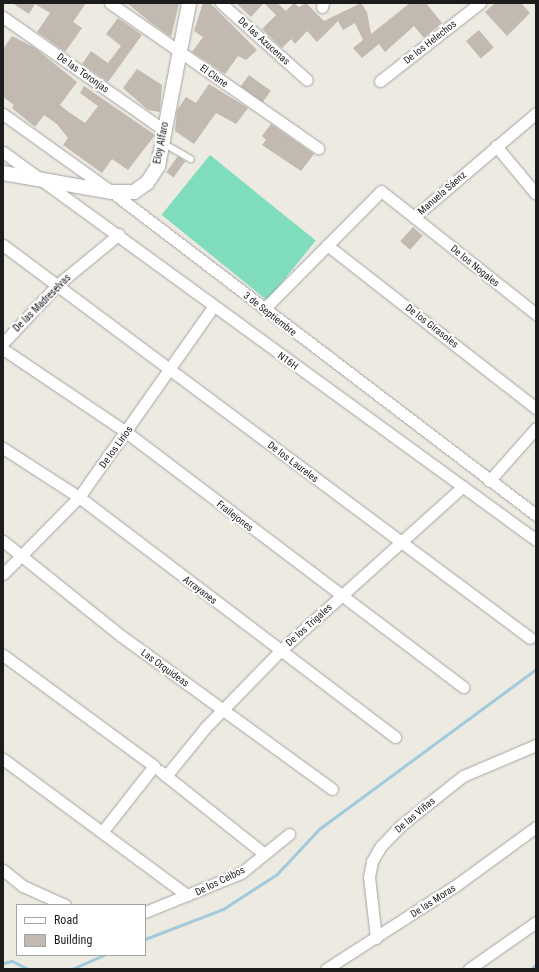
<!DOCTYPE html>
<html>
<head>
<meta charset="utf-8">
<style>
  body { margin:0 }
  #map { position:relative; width:539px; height:972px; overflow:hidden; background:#edeae1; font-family:"Roboto Condensed",sans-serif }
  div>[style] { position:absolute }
  .pitch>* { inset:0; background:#7fddbe; transform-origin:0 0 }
  .stream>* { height:3px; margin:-1.5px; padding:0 1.5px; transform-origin:1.5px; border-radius:1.5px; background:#a1cbdc }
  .building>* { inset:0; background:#c2bab1; transform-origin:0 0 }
  .roads { filter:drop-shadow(0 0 1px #a3a3a3) drop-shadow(0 0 1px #a3a3a3) }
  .service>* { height:5.5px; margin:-2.75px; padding:0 2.75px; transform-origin:2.75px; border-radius:2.75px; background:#fff }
  .minor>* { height:11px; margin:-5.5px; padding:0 5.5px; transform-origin:5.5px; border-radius:5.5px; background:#fff }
  .tertiary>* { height:14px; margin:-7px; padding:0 7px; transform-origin:7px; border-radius:7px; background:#fff }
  span { translate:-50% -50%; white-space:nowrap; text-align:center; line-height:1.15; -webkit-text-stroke:4px #fff; paint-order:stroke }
  .street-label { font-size:10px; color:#1c1c1c }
  .frame { position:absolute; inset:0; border:4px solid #1c1c1c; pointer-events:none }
  .legend { position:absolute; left:16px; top:904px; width:130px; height:52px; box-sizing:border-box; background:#fff; border:1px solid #a4a4a4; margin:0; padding:5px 7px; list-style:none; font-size:12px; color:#1c1c1c }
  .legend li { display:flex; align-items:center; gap:8px; height:20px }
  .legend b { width:20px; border:1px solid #a4a4a4 }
</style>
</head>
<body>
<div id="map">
  <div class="pitch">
    <i style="left:210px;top:155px;width:136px;height:77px;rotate:39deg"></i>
  </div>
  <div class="stream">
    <i style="left:145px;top:939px;width:84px;rotate:-21deg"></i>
    <i style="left:223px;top:909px;width:64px;rotate:-32.9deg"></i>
    <i style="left:277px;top:874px;width:62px;rotate:-47deg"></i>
    <i style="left:319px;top:829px;width:270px;rotate:-36.4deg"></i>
    <i style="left:3px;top:963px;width:9px;rotate:-13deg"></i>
    <i style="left:12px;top:961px;width:18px;rotate:27deg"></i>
    <i style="left:72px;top:969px;width:35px;rotate:-24deg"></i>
    <i style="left:531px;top:969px;width:7px;rotate:-45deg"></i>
  </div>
  <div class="building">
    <i style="clip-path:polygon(12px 3px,86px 3px,73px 22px,82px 28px,65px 52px,37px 32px,50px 13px,35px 4px,29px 14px)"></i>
    <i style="clip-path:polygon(127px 3px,179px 3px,171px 37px,150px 22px)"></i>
    <i style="clip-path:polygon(203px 3px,210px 3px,257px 50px,246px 60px,238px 56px,225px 74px,192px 52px,203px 37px,194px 31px)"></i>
    <i style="clip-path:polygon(236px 3px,277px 3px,286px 11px,294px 3px,299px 7px,306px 3px,324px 21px,361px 3px,367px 12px,371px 34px,410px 3px,426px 3px,442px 23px,424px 38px,414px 26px,385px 52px,379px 44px,362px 58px,353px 48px,363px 40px,355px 23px,343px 30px,338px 21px,317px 42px,307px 31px,295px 44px,291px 39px,282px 48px,262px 29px,276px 15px,264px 3px,251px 17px)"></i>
    <i style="clip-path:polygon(495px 3px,521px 3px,530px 13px,507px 36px,485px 12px)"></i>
    <i style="clip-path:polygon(118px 18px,142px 35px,108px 82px,82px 64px,91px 51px,108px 63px,121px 46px,106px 34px)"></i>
    <i style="left:479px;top:30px;width:23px;height:17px;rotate:50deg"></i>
    <i style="clip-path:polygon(12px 36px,35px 48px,77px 82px,60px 105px,66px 110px,85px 123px,98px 106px,80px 93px,84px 86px,155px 135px,128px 170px,112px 159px,102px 173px,63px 145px,68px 138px,57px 124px,44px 115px,35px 127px,12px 108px,14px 105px,3px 97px,3px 49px)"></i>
    <i style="clip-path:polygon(137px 69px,162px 85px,160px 112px,148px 110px,123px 88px)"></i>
    <i style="left:249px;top:75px;width:27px;height:14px;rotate:36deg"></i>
    <i style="clip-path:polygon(209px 84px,248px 108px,236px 124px,216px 113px,194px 144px,175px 131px,177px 110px,186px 97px,196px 103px)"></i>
    <i style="clip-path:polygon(271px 124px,314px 154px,301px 171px,262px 145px,266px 140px,262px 136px)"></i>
    <i style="left:178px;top:156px;width:9px;height:20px;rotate:36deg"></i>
    <i style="left:413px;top:227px;width:13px;height:19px;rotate:42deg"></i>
  </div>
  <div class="roads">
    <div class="service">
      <i style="left:163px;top:143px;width:32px;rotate:30deg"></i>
    </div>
    <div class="minor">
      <i style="left:110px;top:3px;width:254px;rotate:34.9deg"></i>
      <i style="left:221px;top:3px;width:115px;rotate:41.8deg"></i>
      <i style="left:322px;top:7px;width:4px;rotate:-76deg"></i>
      <i style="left:3px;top:17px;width:197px;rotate:35.1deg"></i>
      <i style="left:380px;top:81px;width:127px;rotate:-38deg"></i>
      <i style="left:3px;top:114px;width:134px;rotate:35.6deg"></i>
      <i style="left:112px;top:192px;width:533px;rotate:37.3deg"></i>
      <i style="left:496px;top:146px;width:62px;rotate:50.2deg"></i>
      <i style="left:3px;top:152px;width:659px;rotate:36.05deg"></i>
      <i style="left:414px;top:217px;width:156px;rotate:38.5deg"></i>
      <i style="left:3px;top:245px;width:657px;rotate:36.71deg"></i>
      <i style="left:327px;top:245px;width:265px;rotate:38deg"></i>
      <i style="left:264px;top:309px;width:166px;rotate:-45.2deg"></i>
      <i style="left:381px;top:191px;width:42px;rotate:38.2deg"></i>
      <i style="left:414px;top:217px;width:160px;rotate:-40.4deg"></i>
      <i style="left:3px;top:343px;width:79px;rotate:-47deg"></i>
      <i style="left:57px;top:285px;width:80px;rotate:-39.4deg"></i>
      <i style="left:3px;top:349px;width:148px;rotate:34deg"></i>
      <i style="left:126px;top:432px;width:423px;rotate:37.1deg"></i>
      <i style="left:3px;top:448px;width:90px;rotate:32.8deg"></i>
      <i style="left:79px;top:497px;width:397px;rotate:37.2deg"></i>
      <i style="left:489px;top:481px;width:71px;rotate:-48.4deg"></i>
      <i style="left:3px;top:541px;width:150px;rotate:38.8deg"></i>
      <i style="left:120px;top:635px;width:262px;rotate:36deg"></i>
      <i style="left:3px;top:574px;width:108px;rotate:-45.4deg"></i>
      <i style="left:79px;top:497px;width:232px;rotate:-54.8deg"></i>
      <i style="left:3px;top:655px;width:187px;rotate:36.3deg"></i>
      <i style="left:154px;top:766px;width:84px;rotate:128.2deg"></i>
      <i style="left:3px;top:759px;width:229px;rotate:36.5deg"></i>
      <i style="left:160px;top:771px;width:132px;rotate:38.5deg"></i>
      <i style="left:166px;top:776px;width:62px;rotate:-50.9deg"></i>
      <i style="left:205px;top:728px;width:107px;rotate:-45.8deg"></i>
      <i style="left:280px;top:651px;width:246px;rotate:-42deg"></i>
      <i style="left:3px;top:870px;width:26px;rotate:39deg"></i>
      <i style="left:23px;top:886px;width:46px;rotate:24.3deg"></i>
      <i style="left:145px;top:912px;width:104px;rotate:-22.1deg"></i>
      <i style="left:241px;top:873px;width:62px;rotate:-39.1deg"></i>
      <i style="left:376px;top:938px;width:61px;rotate:-96.5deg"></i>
      <i style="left:369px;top:877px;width:16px;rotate:-79deg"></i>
      <i style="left:372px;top:861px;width:17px;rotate:-59deg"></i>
      <i style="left:381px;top:846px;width:28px;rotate:-46deg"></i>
      <i style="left:400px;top:826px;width:80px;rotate:-38.4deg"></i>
      <i style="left:463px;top:776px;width:79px;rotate:-23deg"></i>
      <i style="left:326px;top:969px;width:153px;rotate:-32.8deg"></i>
      <i style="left:455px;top:886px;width:100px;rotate:-36.1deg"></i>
      <i style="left:469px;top:969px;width:82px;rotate:-35deg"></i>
    </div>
    <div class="tertiary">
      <i style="left:3px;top:173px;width:111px;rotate:9.9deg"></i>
      <i style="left:112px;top:192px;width:22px"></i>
      <i style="left:134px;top:192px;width:16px;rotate:-35deg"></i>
      <i style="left:147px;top:183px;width:20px;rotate:-57deg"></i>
      <i style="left:158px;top:166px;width:166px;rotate:-79.2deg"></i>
    </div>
  </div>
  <div class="street-label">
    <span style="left:264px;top:41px;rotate:42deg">De las Azucenas</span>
    <span style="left:430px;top:42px;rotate:-38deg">De los Helechos</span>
    <span style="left:83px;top:73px;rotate:35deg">De las Toronjas</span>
    <span style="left:214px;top:76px;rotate:35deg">El Cisne</span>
    <span style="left:161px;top:143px;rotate:-79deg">Eloy Alfaro</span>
    <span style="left:442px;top:193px;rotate:-41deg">Manuela Sáenz</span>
    <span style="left:475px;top:266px;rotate:39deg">De los Nogales</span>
    <span style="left:42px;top:303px;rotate:-45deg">De las Madreselvas</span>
    <span style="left:270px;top:314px;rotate:38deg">3 de Septiembre</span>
    <span style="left:432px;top:326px;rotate:38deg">De los Girasoles</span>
    <span style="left:288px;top:361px;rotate:36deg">N16H</span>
    <span style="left:116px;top:447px;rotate:-54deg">De los Lirios</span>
    <span style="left:293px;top:462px;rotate:37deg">De los Laureles</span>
    <span style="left:235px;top:516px;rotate:38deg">Frailejones</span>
    <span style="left:200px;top:590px;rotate:37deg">Arrayanes</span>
    <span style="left:309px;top:625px;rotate:-42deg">De los Trigales</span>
    <span style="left:165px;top:668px;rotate:36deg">Las Orquideas</span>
    <span style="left:415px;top:815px;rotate:-40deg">De las Viñas</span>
    <span style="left:220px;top:881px;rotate:-26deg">De los Ceibos</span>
    <span style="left:433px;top:901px;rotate:-33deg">De las Moras</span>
  </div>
  <div class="frame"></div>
  <ul class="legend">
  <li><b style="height:5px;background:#fff"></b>Road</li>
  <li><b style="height:11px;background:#c2bab1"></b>Building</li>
  </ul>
</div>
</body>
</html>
